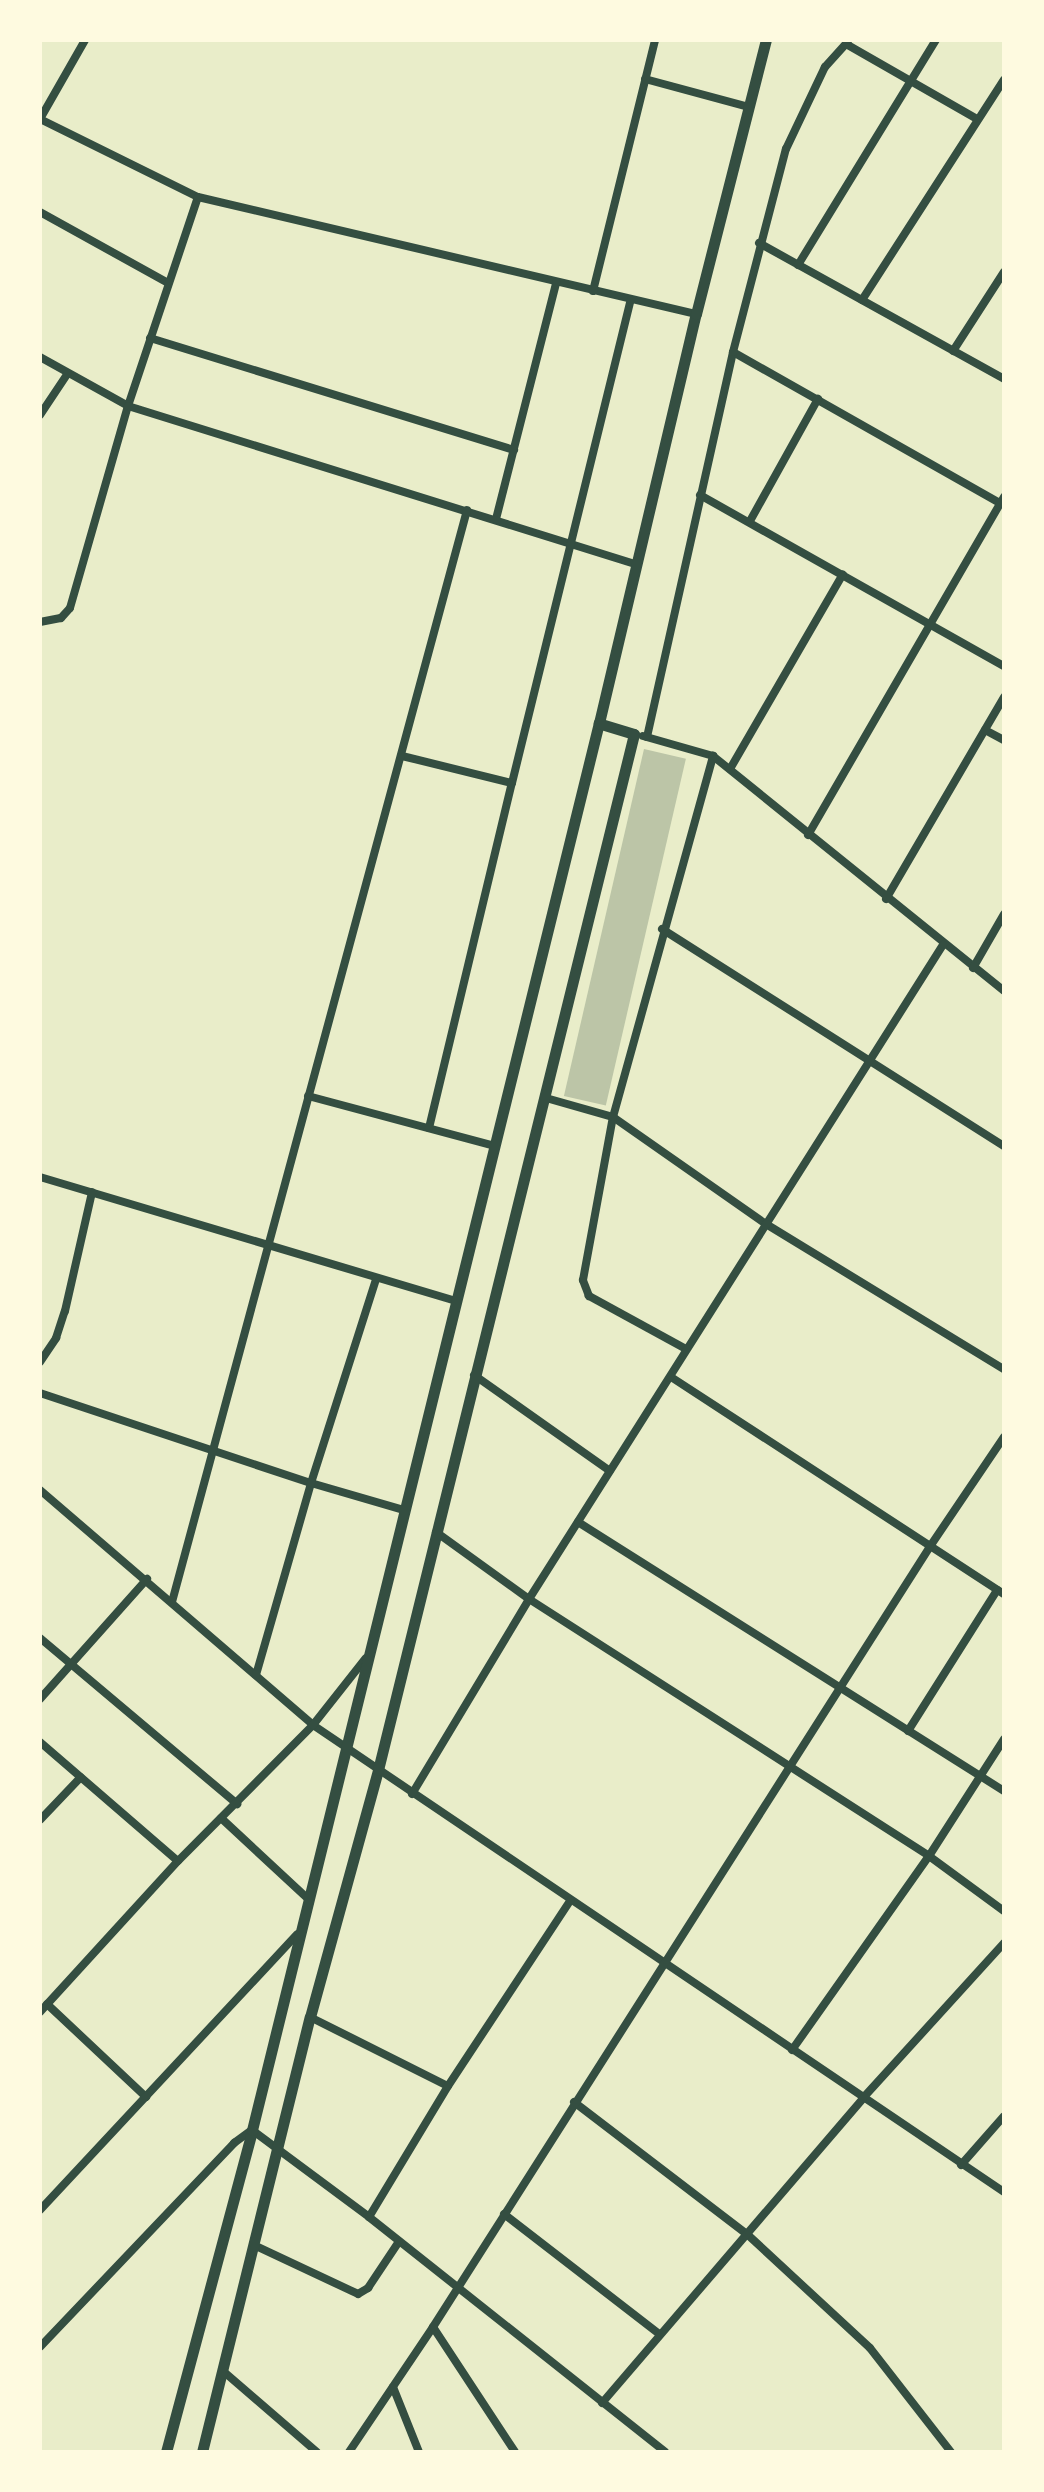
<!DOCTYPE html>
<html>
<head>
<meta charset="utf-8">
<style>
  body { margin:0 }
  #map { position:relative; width:1044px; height:2492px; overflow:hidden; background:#e9edc9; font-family:Karla,sans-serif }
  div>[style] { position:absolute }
  .building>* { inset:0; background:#bcc5a7; transform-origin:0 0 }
  .minor>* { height:8px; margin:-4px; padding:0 4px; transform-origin:4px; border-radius:4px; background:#344e41 }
  .secondary>* { height:11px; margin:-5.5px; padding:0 5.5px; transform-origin:5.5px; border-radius:5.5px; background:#344e41 }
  span { translate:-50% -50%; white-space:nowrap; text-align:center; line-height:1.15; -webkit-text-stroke:8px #fefae0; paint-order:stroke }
  .frame { position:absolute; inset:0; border:42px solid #fefae0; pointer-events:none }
</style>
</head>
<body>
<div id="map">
  <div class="building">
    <i style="left:644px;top:749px;width:43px;height:356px;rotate:13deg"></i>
  </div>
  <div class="minor">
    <i style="left:848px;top:41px;width:4px;rotate:124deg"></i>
    <i style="left:846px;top:44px;width:151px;rotate:29.8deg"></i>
    <i style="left:645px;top:79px;width:108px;rotate:15.1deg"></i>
    <i style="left:40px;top:119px;width:176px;rotate:26.3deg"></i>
    <i style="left:198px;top:197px;width:512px;rotate:13.22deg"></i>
    <i style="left:40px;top:119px;width:91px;rotate:-60.3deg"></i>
    <i style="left:40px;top:212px;width:146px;rotate:29deg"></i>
    <i style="left:759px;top:243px;width:280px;rotate:29deg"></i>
    <i style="left:798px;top:265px;width:264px;rotate:-58.5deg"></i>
    <i style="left:593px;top:291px;width:259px;rotate:-76.1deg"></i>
    <i style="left:862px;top:300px;width:262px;rotate:-57.2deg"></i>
    <i style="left:150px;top:338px;width:381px;rotate:17.1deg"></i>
    <i style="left:953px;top:351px;width:94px;rotate:-57.2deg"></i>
    <i style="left:733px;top:352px;width:307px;rotate:29.5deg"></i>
    <i style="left:40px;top:357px;width:101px;rotate:29.1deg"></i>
    <i style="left:128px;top:406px;width:220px;rotate:-71.5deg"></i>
    <i style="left:40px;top:415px;width:50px;rotate:-56.3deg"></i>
    <i style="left:700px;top:495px;width:349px;rotate:29.4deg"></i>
    <i style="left:496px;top:519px;width:244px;rotate:-75.7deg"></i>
    <i style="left:750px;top:521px;width:140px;rotate:-60.9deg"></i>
    <i style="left:40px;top:622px;width:21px;rotate:-11deg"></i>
    <i style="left:61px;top:618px;width:13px;rotate:-48deg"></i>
    <i style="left:70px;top:608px;width:210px;rotate:-74deg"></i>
    <i style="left:128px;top:406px;width:531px;rotate:17.31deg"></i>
    <i style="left:985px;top:730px;width:21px;rotate:28deg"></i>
    <i style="left:643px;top:736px;width:73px;rotate:15.9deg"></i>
    <i style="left:713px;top:756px;width:374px;rotate:38.9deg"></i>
    <i style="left:647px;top:737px;width:394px;rotate:-77.4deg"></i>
    <i style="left:733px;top:352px;width:210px;rotate:-75.4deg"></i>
    <i style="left:786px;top:149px;width:91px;rotate:-64.6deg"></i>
    <i style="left:825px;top:67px;width:31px;rotate:-48deg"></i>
    <i style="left:402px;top:756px;width:113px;rotate:13.8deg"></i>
    <i style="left:512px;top:783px;width:497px;rotate:-76.2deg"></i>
    <i style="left:730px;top:769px;width:225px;rotate:-59.9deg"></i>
    <i style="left:808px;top:835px;width:391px;rotate:-59.9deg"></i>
    <i style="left:886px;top:899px;width:234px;rotate:-59.7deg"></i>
    <i style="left:662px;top:929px;width:405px;rotate:32.4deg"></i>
    <i style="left:973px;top:968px;width:62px;rotate:-60.1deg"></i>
    <i style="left:308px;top:1096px;width:194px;rotate:15deg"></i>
    <i style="left:546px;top:1098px;width:70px;rotate:15.8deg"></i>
    <i style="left:613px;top:1117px;width:187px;rotate:35deg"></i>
    <i style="left:766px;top:1224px;width:279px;rotate:31.4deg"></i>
    <i style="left:429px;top:1128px;width:355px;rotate:-76.5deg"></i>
    <i style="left:40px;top:1177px;width:435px;rotate:16.6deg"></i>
    <i style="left:686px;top:1349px;width:111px;rotate:-151.3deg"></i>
    <i style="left:589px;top:1296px;width:17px;rotate:-111deg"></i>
    <i style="left:583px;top:1280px;width:166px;rotate:-79.6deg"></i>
    <i style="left:613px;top:1117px;width:375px;rotate:-74.5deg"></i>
    <i style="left:40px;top:1362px;width:29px;rotate:-56deg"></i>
    <i style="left:56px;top:1338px;width:28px;rotate:-72deg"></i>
    <i style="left:65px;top:1311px;width:122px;rotate:-77.2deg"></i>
    <i style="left:474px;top:1375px;width:166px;rotate:35.2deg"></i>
    <i style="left:671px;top:1377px;width:397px;rotate:33.1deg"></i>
    <i style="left:40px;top:1393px;width:286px;rotate:18.4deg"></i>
    <i style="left:311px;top:1483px;width:97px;rotate:16.2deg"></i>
    <i style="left:40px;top:1490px;width:360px;rotate:40.7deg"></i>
    <i style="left:313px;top:1725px;width:834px;rotate:34.05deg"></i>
    <i style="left:578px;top:1522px;width:504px;rotate:32.27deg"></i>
    <i style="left:436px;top:1532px;width:115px;rotate:35.8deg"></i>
    <i style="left:529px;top:1599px;width:475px;rotate:32.7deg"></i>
    <i style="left:929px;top:1856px;width:93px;rotate:36.3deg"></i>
    <i style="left:172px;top:1602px;width:1131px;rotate:-74.88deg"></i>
    <i style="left:40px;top:1638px;width:258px;rotate:40.1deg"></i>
    <i style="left:256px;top:1675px;width:200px;rotate:-74deg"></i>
    <i style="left:311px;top:1483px;width:214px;rotate:-72.3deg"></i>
    <i style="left:40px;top:1699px;width:161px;rotate:-48.3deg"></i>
    <i style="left:908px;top:1731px;width:167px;rotate:-57.7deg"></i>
    <i style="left:40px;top:1742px;width:182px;rotate:40.8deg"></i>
    <i style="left:412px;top:1794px;width:227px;rotate:-59deg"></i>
    <i style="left:529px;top:1599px;width:774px;rotate:-57.67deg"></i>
    <i style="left:221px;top:1818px;width:117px;rotate:42.9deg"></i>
    <i style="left:40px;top:1820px;width:59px;rotate:-46.4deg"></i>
    <i style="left:47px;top:2004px;width:136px;rotate:43.2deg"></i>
    <i style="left:40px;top:2012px;width:205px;rotate:-47.6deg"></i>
    <i style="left:178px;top:1861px;width:192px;rotate:-45.2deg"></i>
    <i style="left:313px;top:1725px;width:85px;rotate:-51.7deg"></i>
    <i style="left:310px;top:2017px;width:154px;rotate:26.6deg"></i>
    <i style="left:792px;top:2050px;width:237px;rotate:-54.8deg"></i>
    <i style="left:929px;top:1856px;width:139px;rotate:-57.3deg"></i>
    <i style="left:574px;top:2102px;width:219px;rotate:37.4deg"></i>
    <i style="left:748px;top:2235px;width:166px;rotate:42.8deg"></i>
    <i style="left:870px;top:2348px;width:132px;rotate:52.1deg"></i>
    <i style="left:961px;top:2165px;width:65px;rotate:-48.7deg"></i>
    <i style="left:40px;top:2210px;width:377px;rotate:-47deg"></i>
    <i style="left:504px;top:2214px;width:196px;rotate:37.7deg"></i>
    <i style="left:369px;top:2217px;width:153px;rotate:-58.9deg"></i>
    <i style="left:448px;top:2086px;width:222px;rotate:-56.6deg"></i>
    <i style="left:254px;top:2245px;width:115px;rotate:25.2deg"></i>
    <i style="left:358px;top:2294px;width:12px;rotate:-31deg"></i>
    <i style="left:368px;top:2288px;width:54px;rotate:-56.3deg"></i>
    <i style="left:433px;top:2327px;width:149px;rotate:56.7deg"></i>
    <i style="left:40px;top:2347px;width:282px;rotate:-46.4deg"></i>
    <i style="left:234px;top:2143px;width:22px;rotate:-36deg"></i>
    <i style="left:252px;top:2130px;width:146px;rotate:36.6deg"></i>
    <i style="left:369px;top:2217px;width:378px;rotate:38.4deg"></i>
    <i style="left:223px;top:2371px;width:124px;rotate:40.8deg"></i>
    <i style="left:393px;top:2387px;width:70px;rotate:68.2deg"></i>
    <i style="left:602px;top:2403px;width:401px;rotate:-49.4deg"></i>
    <i style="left:863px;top:2098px;width:210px;rotate:-47.7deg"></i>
    <i style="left:349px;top:2452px;width:151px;rotate:-56.1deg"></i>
    <i style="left:433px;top:2327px;width:924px;rotate:-57.51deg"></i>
    <i style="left:929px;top:1548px;width:134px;rotate:-56deg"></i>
  </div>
  <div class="secondary">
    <i style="left:166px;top:2452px;width:333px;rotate:-75deg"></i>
    <i style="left:252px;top:2130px;width:1449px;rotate:-76.15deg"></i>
    <i style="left:599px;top:723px;width:420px;rotate:-76.7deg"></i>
    <i style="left:696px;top:314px;width:283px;rotate:-75.7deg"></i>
    <i style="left:202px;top:2452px;width:448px;rotate:-76.1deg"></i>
    <i style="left:310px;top:2017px;width:256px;rotate:-74.6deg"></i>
    <i style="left:378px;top:1770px;width:1067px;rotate:-76.12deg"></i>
    <i style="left:634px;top:734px;width:37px;rotate:-163deg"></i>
  </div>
  <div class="frame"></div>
</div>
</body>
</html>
